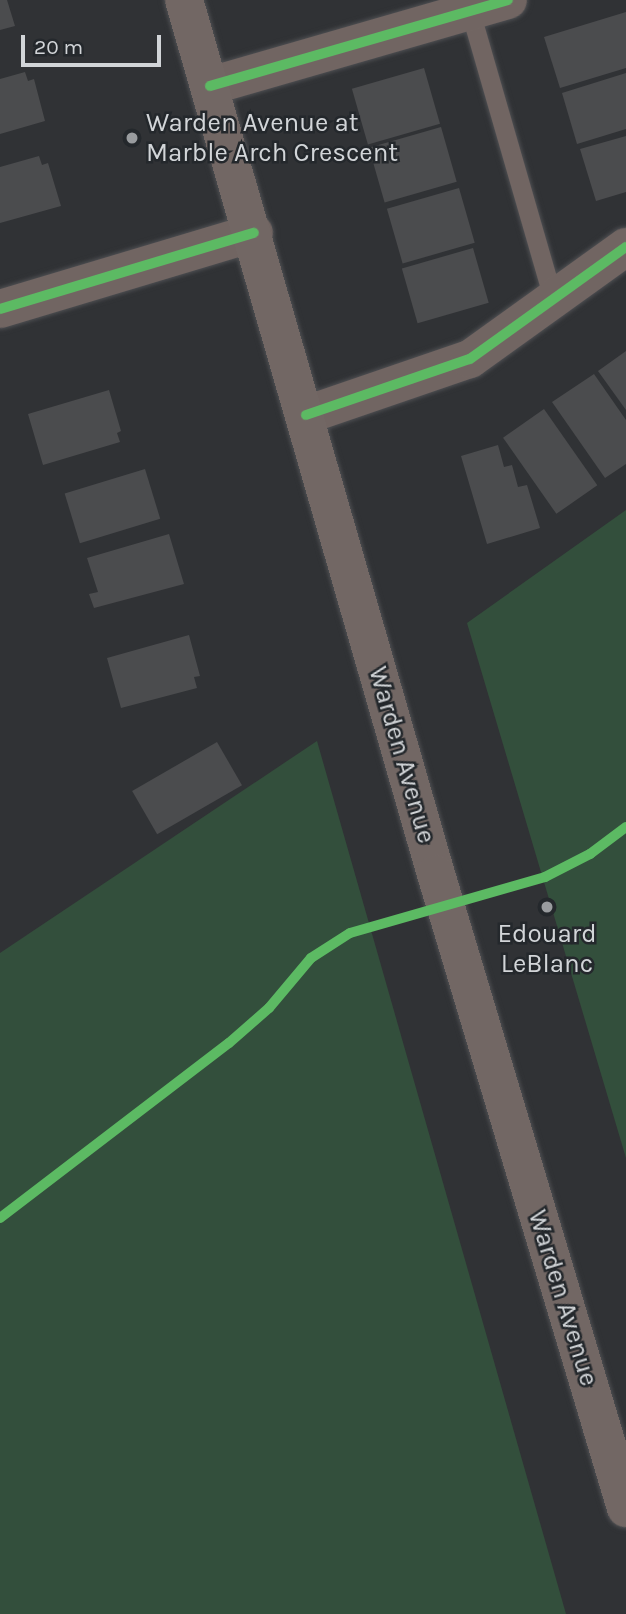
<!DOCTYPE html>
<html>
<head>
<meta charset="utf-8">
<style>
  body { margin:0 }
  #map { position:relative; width:626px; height:1614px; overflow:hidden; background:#303235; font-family:Karla,sans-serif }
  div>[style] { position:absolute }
  .green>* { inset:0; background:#334f3c }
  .building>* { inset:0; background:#4b4c4e; transform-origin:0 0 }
  .roads { filter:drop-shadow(0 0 2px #4e4f52) drop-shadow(0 0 2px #4e4f52) }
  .service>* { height:19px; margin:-9.5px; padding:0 9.5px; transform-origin:9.5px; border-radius:9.5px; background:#716562 }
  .minor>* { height:38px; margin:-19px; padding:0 19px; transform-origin:19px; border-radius:19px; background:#716562 }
  .secondary>* { height:38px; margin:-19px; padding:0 19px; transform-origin:19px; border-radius:19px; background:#726764 }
  .cycleway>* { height:10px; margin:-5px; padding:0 5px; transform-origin:5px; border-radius:5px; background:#5cba63 }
  .dots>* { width:19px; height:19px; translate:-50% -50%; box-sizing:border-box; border:4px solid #24282c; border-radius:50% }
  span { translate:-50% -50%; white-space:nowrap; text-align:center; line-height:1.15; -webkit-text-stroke:5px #24282c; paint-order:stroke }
  .poi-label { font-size:26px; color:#d2d5d8 }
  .left { translate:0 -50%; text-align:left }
  .street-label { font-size:26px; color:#d2d5d8 }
  .scale { position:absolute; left:21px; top:35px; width:140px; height:32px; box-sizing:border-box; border:4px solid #d2d5d8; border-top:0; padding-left:9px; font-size:21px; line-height:24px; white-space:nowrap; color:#d2d5d8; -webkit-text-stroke:5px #24282c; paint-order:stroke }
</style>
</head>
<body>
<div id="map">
  <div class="green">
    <i style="clip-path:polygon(626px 510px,626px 1158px,467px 623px)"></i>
    <i style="clip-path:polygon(317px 741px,566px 1614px,0 1614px,0 953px)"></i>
  </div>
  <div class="building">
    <i style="clip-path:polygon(0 0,7px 0,15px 26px,0 30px)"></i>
    <i style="clip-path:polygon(626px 12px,626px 68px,560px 88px,544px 37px)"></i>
    <i style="left:424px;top:68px;width:58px;height:75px;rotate:74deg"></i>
    <i style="clip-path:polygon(25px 72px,28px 81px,34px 79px,45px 121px,0 134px,0 79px)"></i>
    <i style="clip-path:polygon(626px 73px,626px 129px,577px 144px,562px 93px)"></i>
    <i style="left:441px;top:127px;width:57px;height:75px;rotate:74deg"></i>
    <i style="clip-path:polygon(626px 136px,626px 192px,596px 201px,580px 149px)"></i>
    <i style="clip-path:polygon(39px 156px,42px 165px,48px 163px,61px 206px,0 223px,0 167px)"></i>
    <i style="left:459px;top:188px;width:57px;height:75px;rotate:74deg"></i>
    <i style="left:473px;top:248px;width:57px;height:74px;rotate:74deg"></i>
    <i style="clip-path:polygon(626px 351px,626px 410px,598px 371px)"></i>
    <i style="clip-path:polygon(594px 374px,626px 420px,626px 464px,605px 478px,552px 402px)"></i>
    <i style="clip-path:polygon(109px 390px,121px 431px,117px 433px,120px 442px,43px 465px,28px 414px)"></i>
    <i style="left:544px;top:409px;width:93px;height:50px;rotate:55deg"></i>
    <i style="clip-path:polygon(498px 445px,504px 467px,512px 465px,518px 487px,527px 485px,540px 528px,487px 544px,461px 456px)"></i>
    <i style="left:145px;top:469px;width:52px;height:84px;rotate:73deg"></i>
    <i style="clip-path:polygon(169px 534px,184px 584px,94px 608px,89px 594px,98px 592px,87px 558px)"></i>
    <i style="clip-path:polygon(189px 635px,200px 676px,194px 677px,197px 688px,121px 708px,107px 658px)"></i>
    <i style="left:217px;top:742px;width:50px;height:98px;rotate:60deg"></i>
  </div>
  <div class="roads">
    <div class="service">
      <i style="left:470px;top:11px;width:300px;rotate:73.9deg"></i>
    </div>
    <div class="minor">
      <i style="left:210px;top:86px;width:310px;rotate:-16.1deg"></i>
      <i style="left:0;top:309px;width:265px;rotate:-16.7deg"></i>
      <i style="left:306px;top:415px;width:173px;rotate:-18.9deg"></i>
      <i style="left:470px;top:359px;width:192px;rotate:-35.7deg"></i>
    </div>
    <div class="secondary">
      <i style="left:184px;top:0;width:910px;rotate:73.92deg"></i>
      <i style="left:436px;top:874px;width:662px;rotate:73.32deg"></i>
    </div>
  </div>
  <div class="cycleway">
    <i style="left:210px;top:86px;width:310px;rotate:-16.1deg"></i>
    <i style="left:0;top:309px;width:265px;rotate:-16.7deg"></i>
    <i style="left:306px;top:415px;width:173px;rotate:-18.9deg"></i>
    <i style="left:470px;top:359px;width:192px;rotate:-35.7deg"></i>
    <i style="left:0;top:1218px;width:288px;rotate:-37.4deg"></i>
    <i style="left:229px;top:1043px;width:53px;rotate:-41.2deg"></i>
    <i style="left:269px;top:1008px;width:65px;rotate:-50deg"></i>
    <i style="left:311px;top:958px;width:46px;rotate:-32.7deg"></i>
    <i style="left:350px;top:933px;width:203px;rotate:-16deg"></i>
    <i style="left:545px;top:877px;width:51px;rotate:-27.1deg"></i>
    <i style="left:590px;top:854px;width:45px;rotate:-36.9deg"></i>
  </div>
  <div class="dots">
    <i style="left:132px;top:138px;background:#999c9f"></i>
    <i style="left:547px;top:907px;background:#999c9f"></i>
  </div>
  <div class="poi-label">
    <span class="left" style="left:146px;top:138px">Warden Avenue at<br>Marble Arch Crescent</span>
    <span style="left:547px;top:949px">Edouard<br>LeBlanc</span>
  </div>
  <div class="street-label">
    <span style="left:402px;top:755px;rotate:74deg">Warden Avenue</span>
    <span style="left:563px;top:1298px;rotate:73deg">Warden Avenue</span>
  </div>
  <div class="scale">20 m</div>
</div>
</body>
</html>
